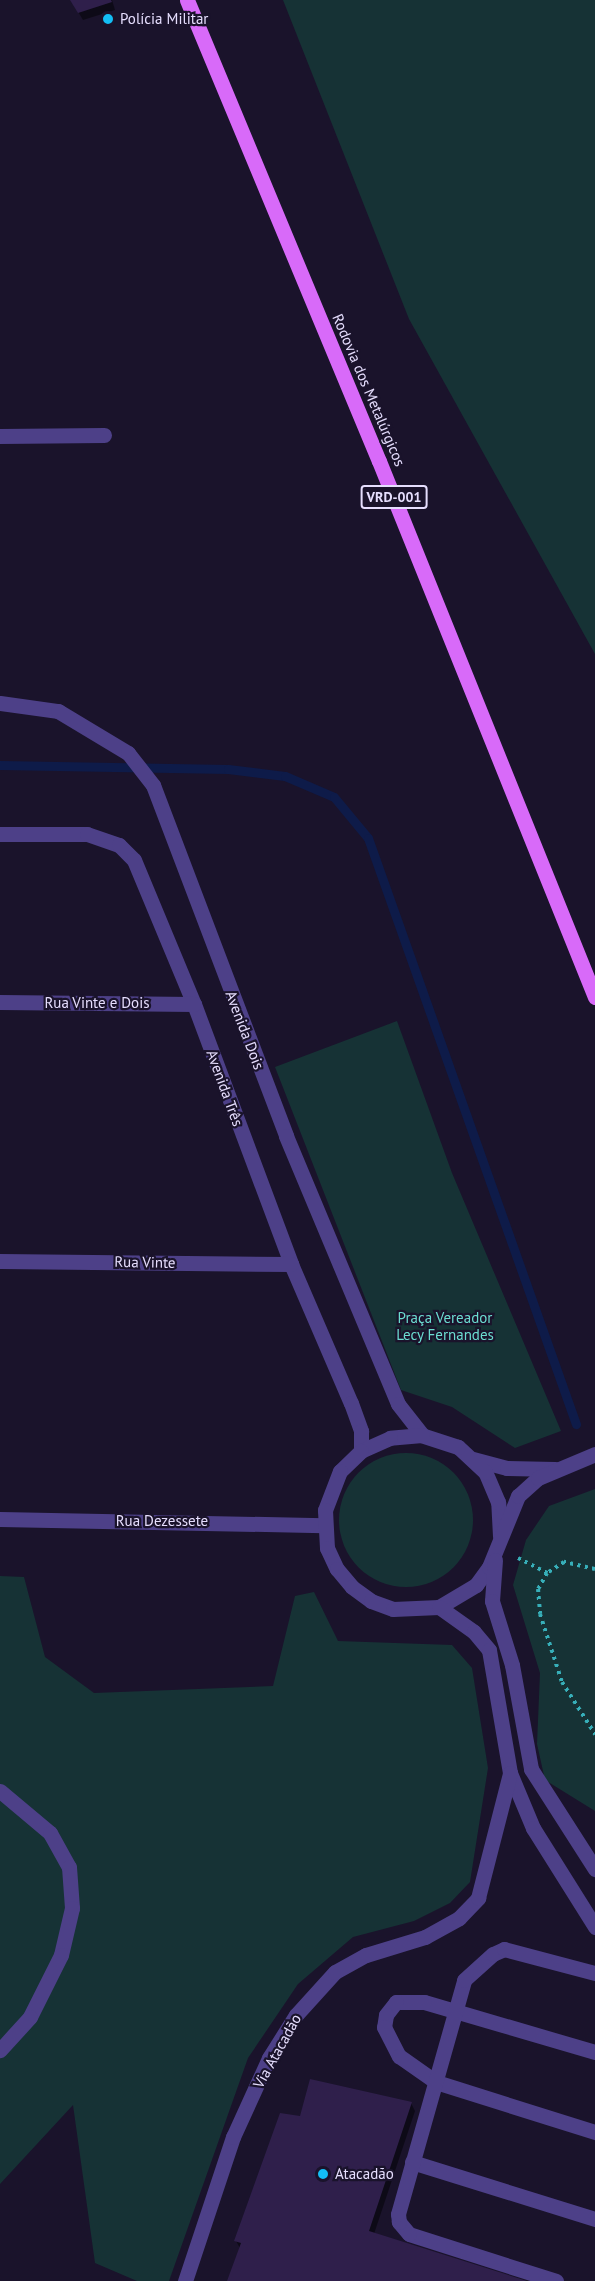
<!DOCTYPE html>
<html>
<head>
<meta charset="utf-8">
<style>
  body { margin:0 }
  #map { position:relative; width:595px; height:2281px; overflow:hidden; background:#1a132b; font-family:"PT Sans",sans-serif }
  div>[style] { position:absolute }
  .green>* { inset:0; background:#163235 }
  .round { border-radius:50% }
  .shadow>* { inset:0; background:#0007 }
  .stream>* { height:9px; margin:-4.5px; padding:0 4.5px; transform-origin:4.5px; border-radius:4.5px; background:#0e1b49 }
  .building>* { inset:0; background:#2f1f4b }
  .path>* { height:4px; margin-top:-2px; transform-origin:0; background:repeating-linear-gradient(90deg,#37afb9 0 3px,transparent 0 7.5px) }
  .minor>* { height:15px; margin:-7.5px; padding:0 7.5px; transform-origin:7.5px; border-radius:7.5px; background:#4d4088 }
  .major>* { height:15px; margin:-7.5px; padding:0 7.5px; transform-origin:7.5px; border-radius:7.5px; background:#d86af9 }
  .dots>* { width:16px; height:16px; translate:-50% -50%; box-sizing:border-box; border:3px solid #1a132b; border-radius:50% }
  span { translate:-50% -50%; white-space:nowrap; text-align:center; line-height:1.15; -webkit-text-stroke:4.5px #1a132b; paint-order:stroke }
  .shield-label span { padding:2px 4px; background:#1a132b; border:2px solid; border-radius:4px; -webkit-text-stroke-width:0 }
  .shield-label { font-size:14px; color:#e6defe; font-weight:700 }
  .poi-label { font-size:15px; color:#e6defe }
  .left { translate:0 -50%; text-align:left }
  .street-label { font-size:15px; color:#e6defe }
  .park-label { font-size:15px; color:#6bdcd0 }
</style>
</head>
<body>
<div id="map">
  <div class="green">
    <i style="clip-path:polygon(283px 0,595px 0,595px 654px,409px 319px)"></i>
    <i style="clip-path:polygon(397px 1021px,452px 1173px,561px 1431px,515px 1448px,452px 1407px,401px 1390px,275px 1067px)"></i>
    <i class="round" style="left:339px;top:1453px;width:134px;height:134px"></i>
    <i style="clip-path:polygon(595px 1489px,595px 1811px,545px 1780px,537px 1744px,540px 1673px,513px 1585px,526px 1540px,549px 1506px)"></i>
    <i style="clip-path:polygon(0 1576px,24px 1577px,45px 1657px,94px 1693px,273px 1686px,295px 1596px,314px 1592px,338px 1641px,452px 1645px,472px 1668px,488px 1768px,470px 1882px,450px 1903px,414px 1921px,353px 1937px,298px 1984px,248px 2058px,169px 2281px,137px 2281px,95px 2263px,73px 2105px,0 2184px)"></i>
  </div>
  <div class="shadow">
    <i style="clip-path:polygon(71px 0,112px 0,115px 10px,83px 20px)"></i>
    <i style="clip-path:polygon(411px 2103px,415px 2111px,374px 2234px,524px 2281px,229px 2281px,240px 2248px,236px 2241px,301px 2118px)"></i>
  </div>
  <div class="stream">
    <i style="left:0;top:765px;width:228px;rotate:1deg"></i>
    <i style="left:228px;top:769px;width:57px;rotate:7deg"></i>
    <i style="left:285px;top:776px;width:53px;rotate:23.2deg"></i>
    <i style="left:334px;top:797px;width:53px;rotate:50.3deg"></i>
    <i style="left:368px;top:838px;width:622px;rotate:70.46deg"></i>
  </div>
  <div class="building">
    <i style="clip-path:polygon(70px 0,111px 0,112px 2px,78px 13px)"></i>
    <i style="clip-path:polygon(310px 2079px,412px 2102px,369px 2231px,527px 2281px,227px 2281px,241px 2243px,234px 2241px,280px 2113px,300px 2116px)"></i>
  </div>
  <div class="path">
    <i style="left:518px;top:1558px;width:33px;rotate:27deg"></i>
    <i style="left:595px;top:1569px;width:32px;rotate:-167deg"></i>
    <i style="left:564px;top:1562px;width:20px;rotate:147deg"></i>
    <i style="left:547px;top:1573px;width:18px;rotate:119deg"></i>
    <i style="left:538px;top:1589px;width:25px;rotate:85deg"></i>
    <i style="left:540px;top:1614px;width:71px;rotate:72.1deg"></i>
    <i style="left:562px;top:1682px;width:62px;rotate:57.6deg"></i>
  </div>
  <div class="minor">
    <i style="left:0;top:436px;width:104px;rotate:-0.6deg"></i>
    <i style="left:0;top:703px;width:59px;rotate:7.9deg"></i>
    <i style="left:58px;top:711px;width:82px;rotate:31deg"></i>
    <i style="left:128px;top:753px;width:41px;rotate:52deg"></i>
    <i style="left:153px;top:785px;width:375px;rotate:69.2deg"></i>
    <i style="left:286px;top:1136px;width:290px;rotate:67.3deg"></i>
    <i style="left:398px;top:1404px;width:39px;rotate:52deg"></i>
    <i style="left:0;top:834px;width:87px"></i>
    <i style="left:87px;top:834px;width:34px;rotate:19deg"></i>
    <i style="left:119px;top:845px;width:21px;rotate:45deg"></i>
    <i style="left:134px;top:860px;width:156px;rotate:67.4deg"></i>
    <i style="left:194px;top:1004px;width:278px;rotate:69.5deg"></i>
    <i style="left:291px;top:1264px;width:151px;rotate:66.7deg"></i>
    <i style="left:351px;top:1403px;width:30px;rotate:70deg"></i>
    <i style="left:361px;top:1431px;width:20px;rotate:90deg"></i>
    <i style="left:0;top:1002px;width:194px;rotate:0.6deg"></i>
    <i style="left:0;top:1261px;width:291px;rotate:0.6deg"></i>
    <i style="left:473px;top:1459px;width:35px;rotate:15deg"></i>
    <i style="left:507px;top:1468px;width:48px;rotate:1.2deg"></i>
    <i style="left:0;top:1519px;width:324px;rotate:1.1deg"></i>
    <i style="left:500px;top:1536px;width:34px;rotate:-93deg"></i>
    <i style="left:498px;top:1502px;width:33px;rotate:-113deg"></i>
    <i style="left:485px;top:1472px;width:37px;rotate:-137deg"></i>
    <i style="left:458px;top:1447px;width:38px;rotate:-162deg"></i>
    <i style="left:422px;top:1435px;width:32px;rotate:175deg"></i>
    <i style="left:390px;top:1438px;width:32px;rotate:156deg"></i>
    <i style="left:361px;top:1451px;width:29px;rotate:136deg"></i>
    <i style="left:340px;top:1471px;width:42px;rotate:111deg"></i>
    <i style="left:325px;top:1510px;width:38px;rotate:87deg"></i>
    <i style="left:327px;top:1548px;width:23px;rotate:65deg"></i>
    <i style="left:337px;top:1569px;width:23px;rotate:50deg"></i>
    <i style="left:352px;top:1587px;width:24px;rotate:36deg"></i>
    <i style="left:371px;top:1601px;width:23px;rotate:20deg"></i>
    <i style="left:393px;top:1609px;width:46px;rotate:-2.5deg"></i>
    <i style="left:439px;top:1607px;width:43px;rotate:-30.7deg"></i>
    <i style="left:476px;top:1585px;width:22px;rotate:-54deg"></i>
    <i style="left:489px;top:1567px;width:77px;rotate:-67.8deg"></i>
    <i style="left:518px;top:1496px;width:27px;rotate:-42deg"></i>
    <i style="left:538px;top:1478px;width:62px;rotate:-22.8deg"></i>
    <i style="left:495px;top:1560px;width:41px;rotate:94.2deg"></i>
    <i style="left:492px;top:1601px;width:67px;rotate:72.6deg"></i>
    <i style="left:512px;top:1665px;width:106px;rotate:79.6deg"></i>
    <i style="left:531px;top:1769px;width:119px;rotate:57.4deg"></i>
    <i style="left:439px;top:1607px;width:43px;rotate:35.5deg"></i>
    <i style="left:474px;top:1632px;width:23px;rotate:50deg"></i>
    <i style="left:489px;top:1650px;width:125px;rotate:80.3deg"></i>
    <i style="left:510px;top:1773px;width:60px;rotate:67.3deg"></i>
    <i style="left:533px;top:1828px;width:117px;rotate:57.9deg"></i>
    <i style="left:0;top:1791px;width:65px;rotate:40deg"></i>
    <i style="left:50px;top:1833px;width:39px;rotate:61deg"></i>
    <i style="left:69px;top:1867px;width:41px;rotate:85.8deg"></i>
    <i style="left:72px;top:1908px;width:48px;rotate:103.2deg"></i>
    <i style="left:61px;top:1955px;width:69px;rotate:116.6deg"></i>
    <i style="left:30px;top:2017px;width:45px;rotate:132.3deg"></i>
    <i style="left:595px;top:2052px;width:178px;rotate:-163.7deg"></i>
    <i style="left:424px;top:2002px;width:28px;rotate:180deg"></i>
    <i style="left:396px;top:2002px;width:16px;rotate:128deg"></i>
    <i style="left:386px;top:2015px;width:12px;rotate:99deg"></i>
    <i style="left:384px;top:2027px;width:33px;rotate:63deg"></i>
    <i style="left:399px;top:2056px;width:45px;rotate:35.1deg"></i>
    <i style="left:436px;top:2082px;width:167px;rotate:17.5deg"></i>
    <i style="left:412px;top:2162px;width:192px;rotate:17.3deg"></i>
    <i style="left:185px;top:2281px;width:152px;rotate:-71.6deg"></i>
    <i style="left:233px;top:2137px;width:87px;rotate:-65.5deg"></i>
    <i style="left:269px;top:2058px;width:51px;rotate:-57.9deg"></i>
    <i style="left:296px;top:2015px;width:58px;rotate:-47.8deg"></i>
    <i style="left:335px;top:1972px;width:35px;rotate:-29deg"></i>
    <i style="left:366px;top:1955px;width:62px;rotate:-17deg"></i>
    <i style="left:425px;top:1937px;width:39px;rotate:-29deg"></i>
    <i style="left:459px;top:1918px;width:28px;rotate:-46deg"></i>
    <i style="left:478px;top:1898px;width:129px;rotate:-75.6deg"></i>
    <i style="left:556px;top:2281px;width:154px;rotate:-162.3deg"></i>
    <i style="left:409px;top:2234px;width:16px;rotate:-130deg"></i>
    <i style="left:399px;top:2222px;width:8px;rotate:-97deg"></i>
    <i style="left:398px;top:2214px;width:243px;rotate:-74.2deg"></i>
    <i style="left:464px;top:1980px;width:39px;rotate:-42deg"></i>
    <i style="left:493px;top:1954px;width:12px;rotate:-24deg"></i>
    <i style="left:504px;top:1949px;width:94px;rotate:14.8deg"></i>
  </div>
  <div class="major">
    <i style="left:187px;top:0;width:499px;rotate:67.4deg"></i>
    <i style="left:379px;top:461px;width:578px;rotate:68.05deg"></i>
  </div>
  <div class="dots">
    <i style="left:108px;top:19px;background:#13bef5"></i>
    <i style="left:323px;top:2174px;background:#13bef5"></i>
  </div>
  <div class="shield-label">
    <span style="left:394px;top:497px">VRD-001</span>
  </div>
  <div class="poi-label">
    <span class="left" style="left:120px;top:19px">Polícia Militar</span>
    <span class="left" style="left:335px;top:2174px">Atacadão</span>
  </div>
  <div class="street-label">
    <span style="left:369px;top:390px;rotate:67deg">Rodovia dos Metalúrgicos</span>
    <span style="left:97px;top:1003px">Rua Vinte e Dois</span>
    <span style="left:245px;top:1030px;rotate:69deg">Avenida Dois</span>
    <span style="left:225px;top:1088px;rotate:70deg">Avenida Três</span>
    <span style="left:145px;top:1262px;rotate:1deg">Rua Vinte</span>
    <span style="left:162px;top:1521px">Rua Dezessete</span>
    <span style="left:277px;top:2051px;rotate:-61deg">Via Atacadão</span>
  </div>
  <div class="park-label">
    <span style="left:445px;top:1326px">Praça Vereador<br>Lecy Fernandes</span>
  </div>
</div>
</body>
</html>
